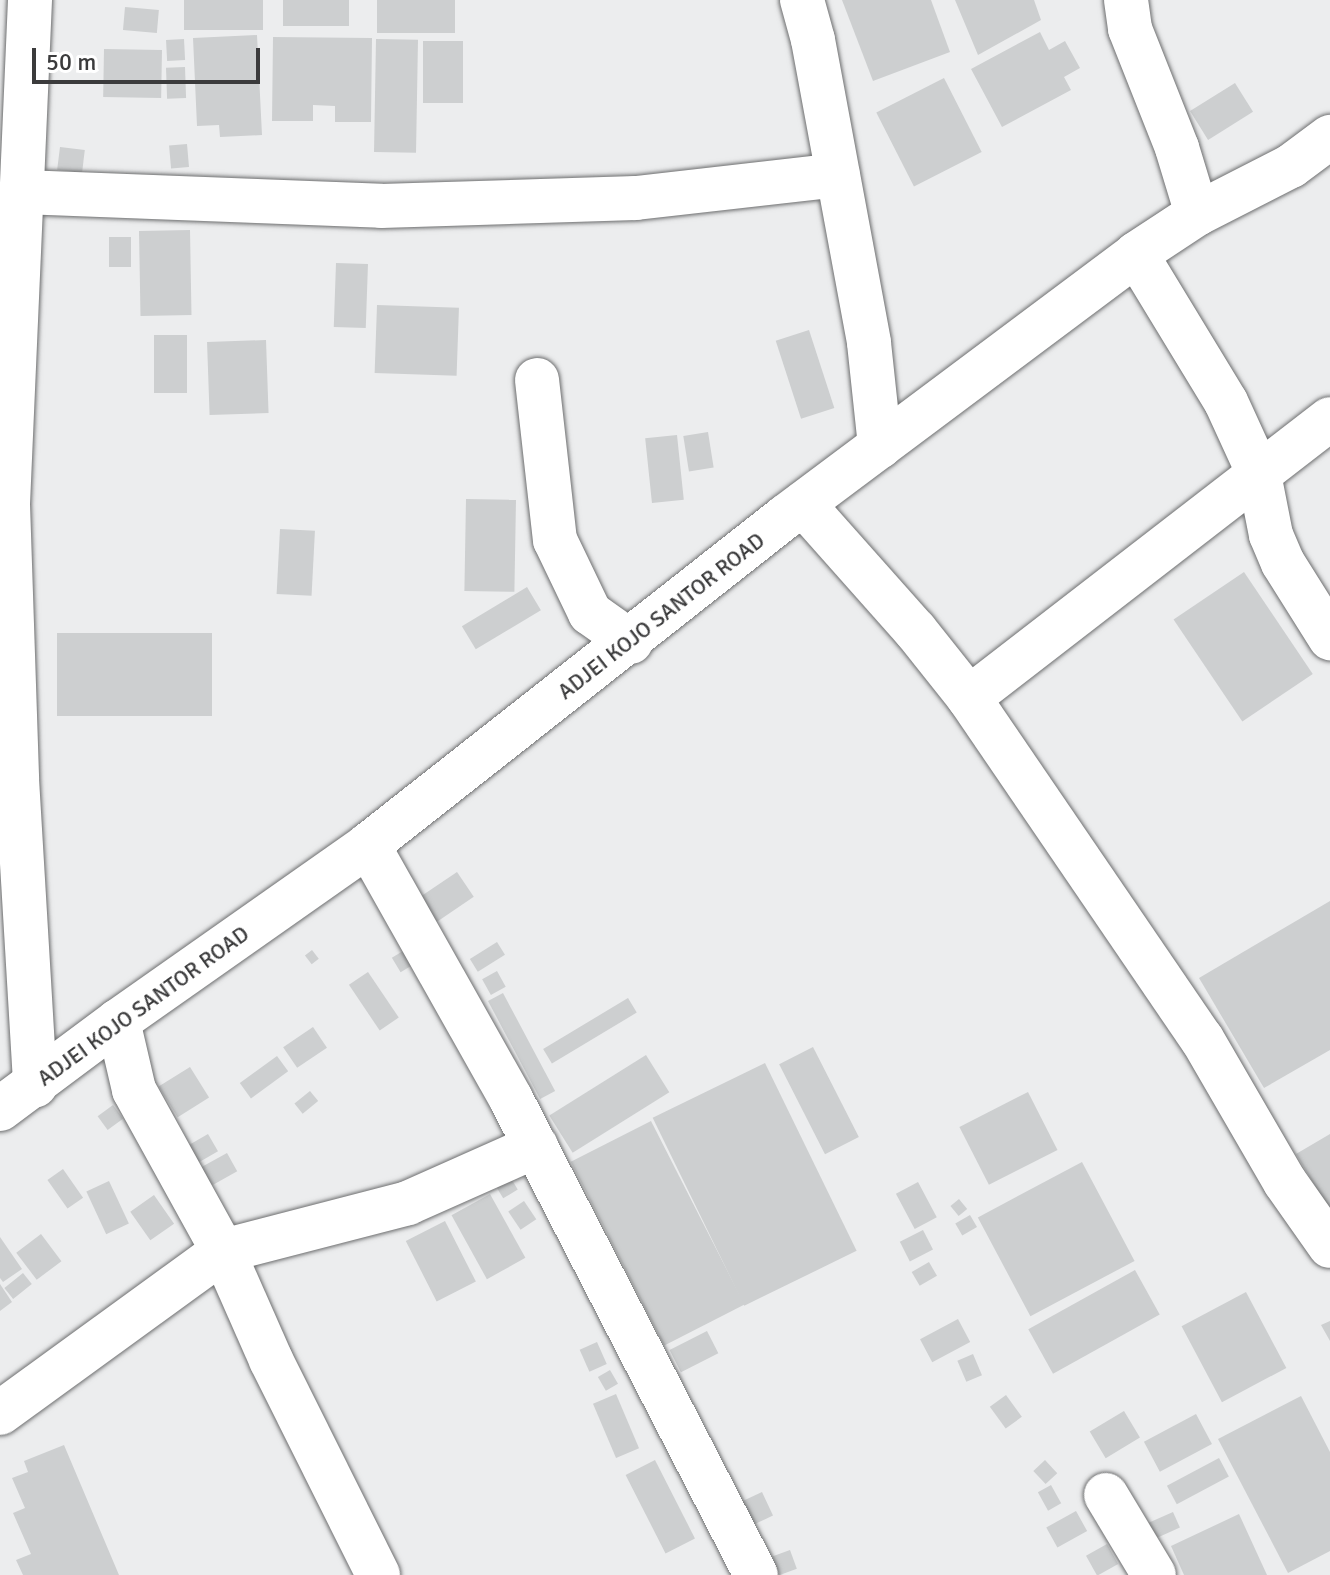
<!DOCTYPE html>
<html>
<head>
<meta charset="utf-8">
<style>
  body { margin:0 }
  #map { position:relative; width:1330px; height:1575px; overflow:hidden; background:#ecedee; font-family:Signika,sans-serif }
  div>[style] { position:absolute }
  .building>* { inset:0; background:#cdcfd0; transform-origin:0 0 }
  .roads { filter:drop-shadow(0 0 2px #6d6e6f) drop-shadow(0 0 2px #6d6e6f) }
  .minor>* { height:44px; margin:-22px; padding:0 22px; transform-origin:22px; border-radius:22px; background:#fff }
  span { translate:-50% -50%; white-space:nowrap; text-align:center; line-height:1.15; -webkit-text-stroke:6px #fff; paint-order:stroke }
  .street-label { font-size:22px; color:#3b3b3c }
  .scale { position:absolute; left:32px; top:48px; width:228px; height:36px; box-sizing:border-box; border:4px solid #3b3b3c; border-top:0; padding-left:10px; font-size:24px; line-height:28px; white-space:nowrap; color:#3b3b3c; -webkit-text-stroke:6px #fff; paint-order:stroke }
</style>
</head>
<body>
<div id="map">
  <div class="building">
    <i style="left:184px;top:0;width:79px;height:30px"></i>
    <i style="left:283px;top:0;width:66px;height:26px"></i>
    <i style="left:377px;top:0;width:78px;height:33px"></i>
    <i style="clip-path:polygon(842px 0,931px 0,950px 52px,873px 81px)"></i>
    <i style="clip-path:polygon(955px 0,1034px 0,1041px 20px,978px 55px)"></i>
    <i style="left:125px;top:7px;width:34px;height:23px;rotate:5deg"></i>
    <i style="clip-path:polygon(1040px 32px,1049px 50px,1065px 41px,1080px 68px,1064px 77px,1071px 90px,1002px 127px,971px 69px)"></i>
    <i style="clip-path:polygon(257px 35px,262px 135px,220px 137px,219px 125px,197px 126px,193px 38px)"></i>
    <i style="clip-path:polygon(273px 37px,372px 38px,371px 122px,335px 122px,335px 106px,313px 105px,313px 121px,272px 121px)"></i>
    <i style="left:184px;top:39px;width:21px;height:18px;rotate:87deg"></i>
    <i style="left:376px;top:39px;width:42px;height:113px;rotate:1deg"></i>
    <i style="left:423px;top:41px;width:40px;height:62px"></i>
    <i style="left:104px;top:49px;width:58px;height:48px;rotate:1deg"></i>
    <i style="left:185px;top:67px;width:31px;height:19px;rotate:88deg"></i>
    <i style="left:944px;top:78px;width:83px;height:76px;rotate:63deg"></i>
    <i style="left:1235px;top:83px;width:34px;height:53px;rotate:58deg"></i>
    <i style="left:187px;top:144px;width:23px;height:18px;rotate:85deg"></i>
    <i style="left:60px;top:147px;width:25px;height:23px;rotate:7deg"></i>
    <i style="left:190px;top:230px;width:85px;height:51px;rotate:89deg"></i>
    <i style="left:109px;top:237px;width:22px;height:30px"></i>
    <i style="left:336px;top:263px;width:32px;height:64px;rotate:2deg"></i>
    <i style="left:377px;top:305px;width:82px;height:68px;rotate:2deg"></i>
    <i style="left:809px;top:330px;width:82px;height:35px;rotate:72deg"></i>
    <i style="left:154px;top:335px;width:33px;height:58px"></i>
    <i style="left:266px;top:340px;width:73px;height:59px;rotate:88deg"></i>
    <i style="left:708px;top:432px;width:36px;height:25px;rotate:81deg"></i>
    <i style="left:677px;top:435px;width:65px;height:32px;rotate:84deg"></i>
    <i style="left:466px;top:499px;width:50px;height:92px;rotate:1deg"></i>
    <i style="left:280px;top:529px;width:35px;height:65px;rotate:3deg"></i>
    <i style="left:1244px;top:572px;width:123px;height:85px;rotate:56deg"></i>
    <i style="left:527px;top:587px;width:27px;height:76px;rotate:59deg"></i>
    <i style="left:212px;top:633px;width:83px;height:155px;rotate:90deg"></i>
    <i style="left:457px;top:872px;width:30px;height:55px;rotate:56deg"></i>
    <i style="clip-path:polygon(1330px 901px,1330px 1050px,1264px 1088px,1199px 978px)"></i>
    <i style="left:497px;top:942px;width:15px;height:32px;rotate:58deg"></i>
    <i style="left:312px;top:950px;width:11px;height:9px;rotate:52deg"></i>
    <i style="left:403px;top:951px;width:17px;height:13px;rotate:59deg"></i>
    <i style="left:497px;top:971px;width:18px;height:17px;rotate:61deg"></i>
    <i style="left:368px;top:972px;width:55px;height:23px;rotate:56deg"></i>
    <i style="left:503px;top:993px;width:111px;height:17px;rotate:62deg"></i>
    <i style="left:628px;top:998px;width:17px;height:99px;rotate:59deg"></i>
    <i style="left:313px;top:1027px;width:25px;height:36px;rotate:56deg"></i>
    <i style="left:813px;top:1047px;width:101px;height:38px;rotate:63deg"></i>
    <i style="left:646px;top:1055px;width:44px;height:114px;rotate:58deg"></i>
    <i style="left:277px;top:1056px;width:19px;height:46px;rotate:54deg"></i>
    <i style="left:765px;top:1063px;width:209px;height:125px;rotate:64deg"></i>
    <i style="left:190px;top:1067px;width:36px;height:37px;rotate:58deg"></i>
    <i style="left:310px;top:1091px;width:13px;height:20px;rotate:51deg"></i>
    <i style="left:1028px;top:1092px;width:65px;height:77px;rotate:63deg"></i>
    <i style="left:113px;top:1105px;width:17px;height:19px;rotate:54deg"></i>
    <i style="left:651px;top:1121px;width:206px;height:90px;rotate:63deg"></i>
    <i style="left:208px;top:1134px;width:20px;height:22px;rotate:60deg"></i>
    <i style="clip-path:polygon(1330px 1134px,1330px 1211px,1296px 1154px)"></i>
    <i style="left:227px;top:1153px;width:21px;height:29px;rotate:61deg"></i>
    <i style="left:1082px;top:1162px;width:112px;height:118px;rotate:62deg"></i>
    <i style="left:63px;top:1169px;width:35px;height:19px;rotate:55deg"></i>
    <i style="left:509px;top:1175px;width:17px;height:17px;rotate:59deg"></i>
    <i style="left:109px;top:1181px;width:47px;height:25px;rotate:65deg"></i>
    <i style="left:918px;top:1182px;width:40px;height:25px;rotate:62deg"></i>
    <i style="left:490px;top:1194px;width:73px;height:44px;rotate:61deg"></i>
    <i style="left:154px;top:1195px;width:35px;height:29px;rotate:55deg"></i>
    <i style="left:959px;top:1199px;width:13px;height:11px;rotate:51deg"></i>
    <i style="left:524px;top:1201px;width:22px;height:19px;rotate:56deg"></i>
    <i style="left:970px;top:1215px;width:14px;height:17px;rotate:60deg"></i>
    <i style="left:445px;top:1221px;width:68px;height:44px;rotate:63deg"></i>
    <i style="left:923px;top:1230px;width:22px;height:26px;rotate:63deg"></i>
    <i style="left:41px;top:1234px;width:34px;height:31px;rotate:53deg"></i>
    <i style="clip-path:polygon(0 1237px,22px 1269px,3px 1282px,0 1278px)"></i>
    <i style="left:929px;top:1262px;width:16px;height:20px;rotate:60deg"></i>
    <i style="left:1135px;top:1270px;width:51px;height:122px;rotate:61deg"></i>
    <i style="left:23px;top:1273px;width:14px;height:24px;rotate:51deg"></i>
    <i style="clip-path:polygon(0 1284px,12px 1302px,0 1311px)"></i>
    <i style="left:1246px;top:1292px;width:86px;height:73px;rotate:62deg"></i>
    <i style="left:958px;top:1319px;width:26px;height:43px;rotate:62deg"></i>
    <i style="clip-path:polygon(1330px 1321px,1330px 1341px,1321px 1325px)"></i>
    <i style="left:707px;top:1331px;width:25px;height:42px;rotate:63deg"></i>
    <i style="left:597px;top:1342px;width:24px;height:19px;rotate:66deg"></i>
    <i style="left:973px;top:1354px;width:23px;height:17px;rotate:67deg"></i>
    <i style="left:610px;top:1370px;width:16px;height:14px;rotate:60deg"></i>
    <i style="left:616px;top:1394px;width:59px;height:25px;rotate:67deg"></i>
    <i style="left:1006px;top:1395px;width:27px;height:20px;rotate:54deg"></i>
    <i style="clip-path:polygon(1301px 1396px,1330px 1452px,1330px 1551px,1288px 1573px,1218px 1439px)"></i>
    <i style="left:1124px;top:1411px;width:31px;height:40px;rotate:59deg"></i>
    <i style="left:1196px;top:1414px;width:34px;height:59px;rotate:62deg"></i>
    <i style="clip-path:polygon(64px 1445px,119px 1575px,23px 1575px,16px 1560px,31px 1554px,13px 1513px,25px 1508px,12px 1478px,28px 1472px,24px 1461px)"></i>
    <i style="left:1219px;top:1458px;width:21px;height:59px;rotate:62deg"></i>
    <i style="left:655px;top:1460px;width:88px;height:33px;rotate:63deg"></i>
    <i style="left:1045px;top:1460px;width:18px;height:16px;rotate:47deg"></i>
    <i style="left:1051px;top:1485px;width:21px;height:15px;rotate:61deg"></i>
    <i style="left:762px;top:1492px;width:26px;height:23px;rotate:65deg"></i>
    <i style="left:1076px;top:1511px;width:23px;height:34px;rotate:61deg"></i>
    <i style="left:1173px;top:1512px;width:17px;height:31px;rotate:66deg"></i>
    <i style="clip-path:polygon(1239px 1514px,1267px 1575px,1184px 1575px,1171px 1546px)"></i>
    <i style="left:1107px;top:1544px;width:23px;height:24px;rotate:61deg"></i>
    <i style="left:790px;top:1550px;width:20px;height:19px;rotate:70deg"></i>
  </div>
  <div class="roads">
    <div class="minor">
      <i style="left:30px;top:0;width:504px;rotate:92.5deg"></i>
      <i style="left:8px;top:504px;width:275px;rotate:88.1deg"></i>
      <i style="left:17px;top:779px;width:307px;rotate:86.6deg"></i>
      <i style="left:802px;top:0;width:41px;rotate:74.6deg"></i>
      <i style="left:813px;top:40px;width:308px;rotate:79.5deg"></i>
      <i style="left:869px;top:343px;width:104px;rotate:83.9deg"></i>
      <i style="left:1126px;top:0;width:29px;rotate:82deg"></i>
      <i style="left:1130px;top:29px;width:128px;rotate:68.4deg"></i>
      <i style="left:1177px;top:148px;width:69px;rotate:73.1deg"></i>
      <i style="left:22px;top:192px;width:359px;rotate:2.2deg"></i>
      <i style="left:381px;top:206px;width:255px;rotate:-1.8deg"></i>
      <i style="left:636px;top:198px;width:203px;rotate:-6.5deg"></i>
      <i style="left:1136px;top:254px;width:173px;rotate:58.7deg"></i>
      <i style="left:1226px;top:402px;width:79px;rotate:65.4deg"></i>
      <i style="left:1259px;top:474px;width:62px;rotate:78.9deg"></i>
      <i style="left:1271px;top:535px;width:30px;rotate:67deg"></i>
      <i style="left:1283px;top:563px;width:89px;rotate:57.9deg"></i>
      <i style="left:537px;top:380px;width:161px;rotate:83.6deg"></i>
      <i style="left:555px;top:540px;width:81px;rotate:64.4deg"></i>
      <i style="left:590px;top:613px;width:50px;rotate:35.3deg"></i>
      <i style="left:803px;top:504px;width:169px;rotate:48.4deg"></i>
      <i style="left:915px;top:630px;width:87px;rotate:51.5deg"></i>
      <i style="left:969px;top:698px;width:413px;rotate:55.7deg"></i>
      <i style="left:1202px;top:1039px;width:165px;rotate:59.9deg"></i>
      <i style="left:1285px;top:1182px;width:78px;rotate:54.9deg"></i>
      <i style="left:969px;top:698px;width:456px;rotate:-37.7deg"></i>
      <i style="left:368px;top:845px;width:291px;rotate:60.6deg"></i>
      <i style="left:511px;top:1099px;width:535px;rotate:62.76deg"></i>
      <i style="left:118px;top:1021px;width:71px;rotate:76.9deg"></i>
      <i style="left:134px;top:1090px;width:184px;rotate:61.1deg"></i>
      <i style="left:223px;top:1251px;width:119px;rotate:66.2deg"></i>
      <i style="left:271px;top:1360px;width:240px;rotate:63.5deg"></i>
      <i style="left:0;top:1109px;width:147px;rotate:-36.7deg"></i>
      <i style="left:118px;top:1021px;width:306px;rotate:-35.1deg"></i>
      <i style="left:368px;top:845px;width:531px;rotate:-38.19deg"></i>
      <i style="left:785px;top:517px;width:439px;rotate:-36.8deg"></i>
      <i style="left:1136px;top:254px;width:73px;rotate:-33.3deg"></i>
      <i style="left:1197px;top:214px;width:106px;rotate:-27.1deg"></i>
      <i style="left:1291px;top:166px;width:49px;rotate:-36.6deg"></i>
      <i style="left:0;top:1413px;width:276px;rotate:-36deg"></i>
      <i style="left:223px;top:1251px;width:191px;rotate:-14.5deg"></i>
      <i style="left:408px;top:1203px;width:140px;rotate:-24deg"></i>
      <i style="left:1106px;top:1495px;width:93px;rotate:59deg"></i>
    </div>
  </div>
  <div class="street-label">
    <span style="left:661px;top:616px;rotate:-38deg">ADJEI KOJO SANTOR ROAD</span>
    <span style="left:143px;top:1006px;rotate:-36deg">ADJEI KOJO SANTOR ROAD</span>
  </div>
  <div class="scale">50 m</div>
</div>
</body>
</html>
